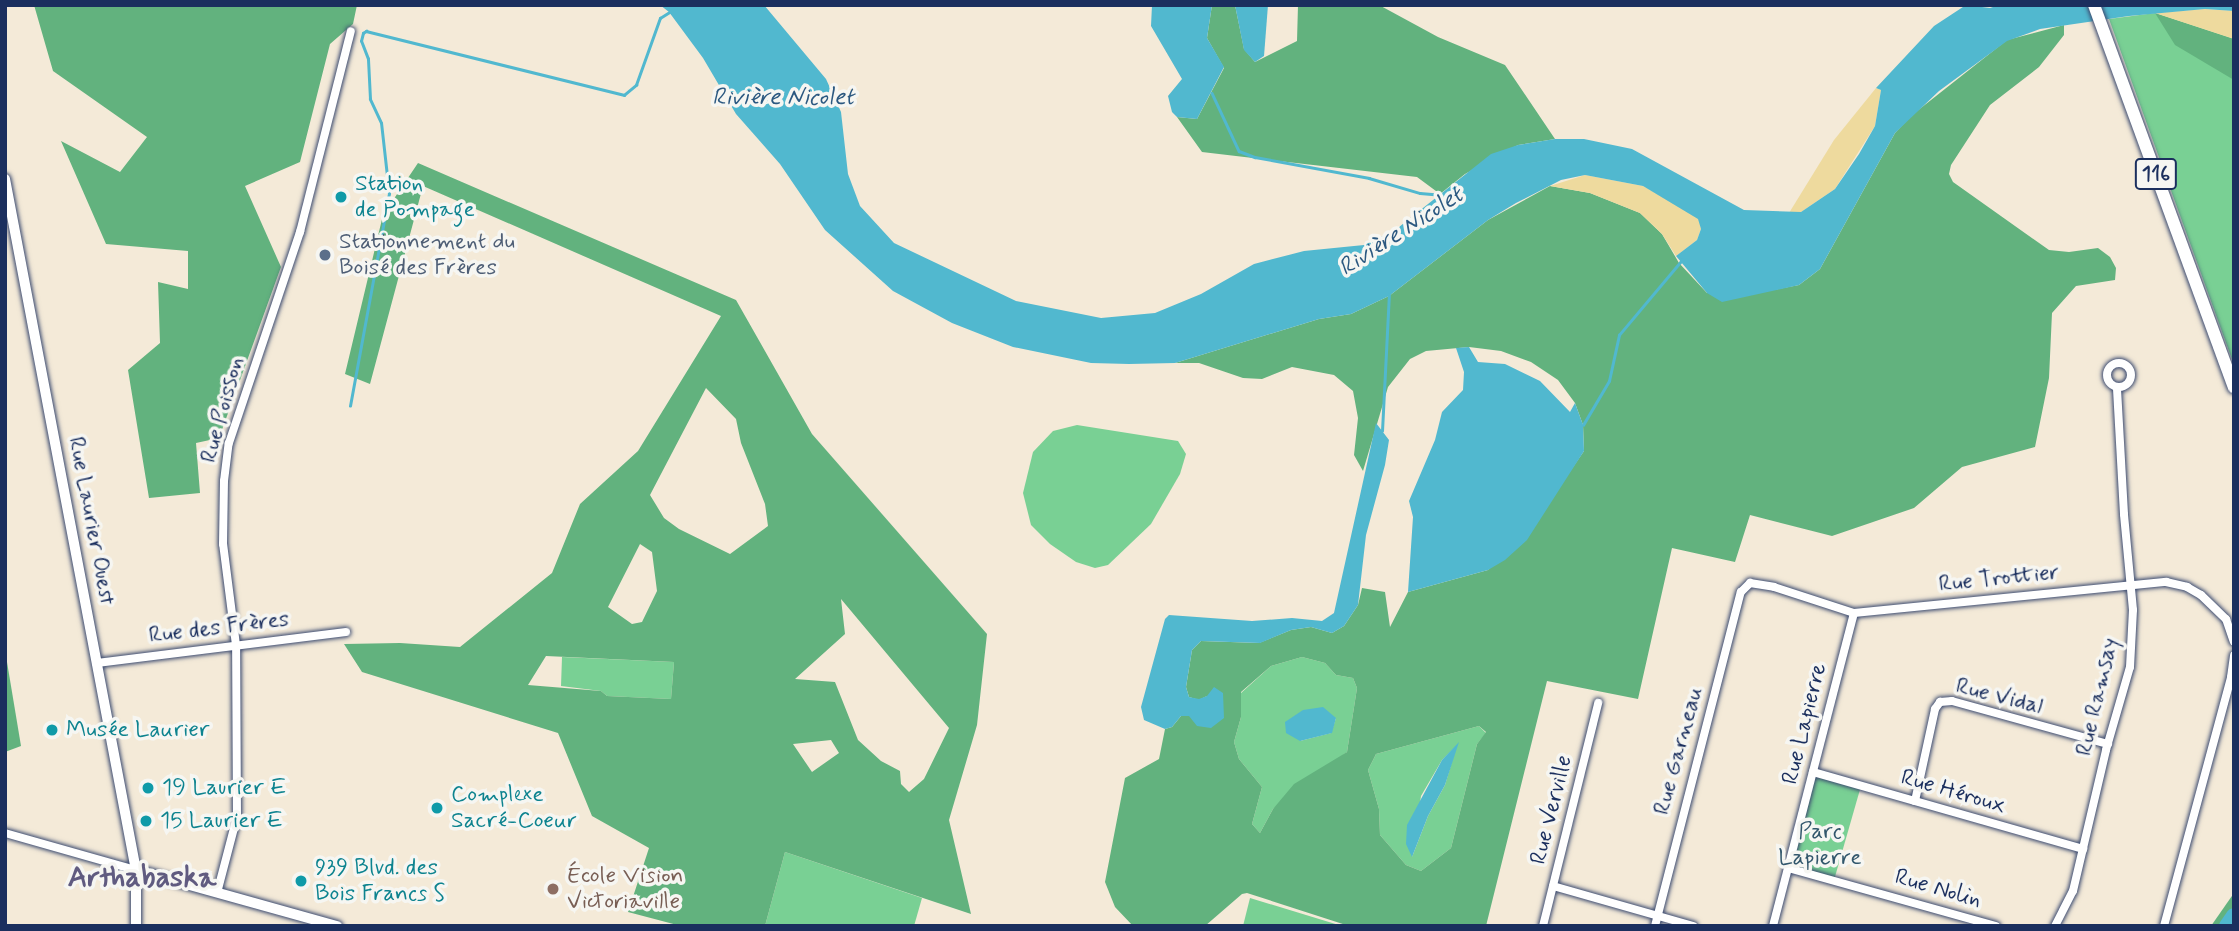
<!DOCTYPE html>
<html>
<head>
<meta charset="utf-8">
<style>
  body { margin:0 }
  #map { position:relative; width:2239px; height:931px; overflow:hidden; background:#f4ead8; font-family:Mynerve,sans-serif }
  div>[style] { position:absolute }
  .green>* { inset:0; background:#79d094; transform-origin:0 0 }
  .forest>* { inset:0; background:#62b27e }
  .sand>* { inset:0; background:#eeda9e }
  .water>* { inset:0; background:#51b8cf }
  .stream>* { height:2.5px; margin:-1.25px; padding:0 1.25px; transform-origin:1.25px; border-radius:1.25px; background:#51b8cf }
  .river>* { height:16px; margin:-8px; padding:0 8px; transform-origin:8px; border-radius:8px; background:#51b8cf }
  .roads { filter:drop-shadow(0 0 2px #3c4b70) drop-shadow(0 0 2px #3c4b70) }
  .minor>* { height:8px; margin:-4px; padding:0 4px; transform-origin:4px; border-radius:4px; background:#fff }
  .minor>.ring { margin:-4px; padding:0; box-sizing:content-box; background:none; border:8px solid #fff; border-radius:50% }
  .tertiary>* { height:10px; margin:-5px; padding:0 5px; transform-origin:5px; border-radius:5px; background:#fff }
  .primary>* { height:12px; margin:-6px; padding:0 6px; transform-origin:6px; border-radius:6px; background:#fff }
  .dots>* { width:19px; height:19px; translate:-50% -50%; box-sizing:border-box; border:4px solid #f6f6f2; border-radius:50% }
  span { translate:-50% -50%; white-space:nowrap; text-align:center; line-height:1.15; -webkit-text-stroke:7px #f6f6f2; paint-order:stroke }
  .shield-label span { padding:2px 5px; background:#f6f6f2; border:2px solid; border-radius:5px; -webkit-text-stroke-width:0 }
  .shield-label { font-size:21px; color:#1b2f5e; font-weight:700 }
  .culture-label { font-size:23px; color:#0d838f }
  .left { translate:0 -50%; text-align:left }
  .service-label { font-size:23px; color:#4e5e75 }
  .street-label { font-size:23px; color:#1b2f5e }
  .park-label { font-size:23px; color:#32576c }
  .education-label { font-size:23px; color:#785e54 }
  .water-label { font-size:24px; color:#2b5880; font-style:italic }
  .district-label { font-size:30px; color:#605b80; font-weight:700 }
  .frame { position:absolute; inset:0; border:7px solid #1b2f5e; pointer-events:none }
</style>
</head>
<body>
<div id="map">
  <div class="green">
    <i style="clip-path:polygon(2155px 13px,2234px 39px,2234px 365px,2109px 19px)"></i>
    <i style="clip-path:polygon(1077px 425px,1178px 441px,1186px 454px,1180px 474px,1151px 524px,1108px 565px,1095px 568px,1076px 562px,1050px 544px,1031px 525px,1023px 493px,1033px 452px,1053px 431px)"></i>
    <i style="clip-path:polygon(562px 657px,674px 662px,671px 699px,607px 696px,601px 691px,561px 686px)"></i>
    <i style="clip-path:polygon(evenodd,1302px 657px,1325px 663px,1336px 675px,1353px 678px,1357px 688px,1347px 752px,1273px 809px,1260px 833px,1252px 824px,1262px 787px,1239px 759px,1234px 742px,1241px 717px,1241px 693px,1271px 666px,1302px 657px,1336px 718px,1331px 733px,1300px 741px,1336px 718px)"></i>
    <i style="clip-path:polygon(evenodd,1479px 726px,1486px 733px,1477px 744px,1451px 848px,1421px 871px,1406px 865px,1380px 835px,1379px 809px,1368px 770px,1376px 754px,1479px 726px,1457px 745px,1445px 785px,1428px 816px,1412px 857px,1421px 796px,1442px 760px,1457px 745px)"></i>
    <i style="left:1813px;top:772px;width:50px;height:99px;rotate:16deg"></i>
    <i style="clip-path:polygon(785px 852px,922px 898px,914px 926px,765px 926px)"></i>
    <i style="clip-path:polygon(1250px 898px,1342px 926px,1243px 926px)"></i>
  </div>
  <div class="forest">
    <i style="clip-path:polygon(34px 5px,357px 5px,353px 24px,330px 44px,300px 162px,245px 186px,281px 267px,219px 438px,196px 443px,200px 493px,149px 498px,128px 370px,160px 343px,158px 282px,188px 289px,188px 251px,106px 244px,61px 141px,120px 172px,147px 137px,53px 71px)"></i>
    <i style="clip-path:polygon(1212px 5px,1235px 5px,1244px 49px,1255px 62px,1297px 41px,1298px 5px,1379px 5px,1438px 37px,1505px 65px,1555px 139px,1518px 145px,1465px 174px,1440px 194px,1417px 177px,1202px 152px,1177px 117px,1197px 119px,1224px 68px,1207px 38px)"></i>
    <i style="clip-path:polygon(2155px 13px,2234px 39px,2234px 80px,2175px 45px)"></i>
    <i style="clip-path:polygon(evenodd,2064px 25px,2064px 35px,2039px 67px,1990px 105px,1951px 165px,1949px 174px,1953px 182px,2049px 250px,2069px 252px,2098px 248px,2110px 257px,2116px 268px,2115px 280px,2076px 286px,2052px 313px,2049px 378px,2035px 447px,1962px 467px,1914px 508px,1832px 536px,1750px 515px,1735px 562px,1672px 548px,1638px 699px,1547px 681px,1486px 926px,1349px 926px,1247px 893px,1242px 894px,1205px 926px,1133px 926px,1115px 907px,1105px 882px,1125px 778px,1159px 759px,1165px 729px,1172px 727px,1181px 716px,1189px 716px,1207px 696px,1199px 700px,1189px 697px,1186px 687px,1192px 650px,1201px 641px,1259px 643px,1291px 630px,1311px 627px,1332px 633px,1344px 626px,1358px 605px,1362px 588px,1385px 592px,1390px 627px,1408px 592px,1488px 570px,1562px 483px,1584px 451px,1583px 425px,1575px 403px,1558px 380px,1531px 362px,1501px 351px,1469px 347px,1426px 351px,1410px 359px,1388px 387px,1363px 471px,1354px 455px,1358px 418px,1353px 391px,1334px 375px,1292px 367px,1262px 379px,1243px 378px,1199px 363px,1175px 363px,1319px 319px,1351px 314px,1389px 296px,1488px 220px,1550px 186px,1590px 193px,1640px 213px,1662px 234px,1679px 263px,1707px 293px,1773px 290px,1799px 285px,1820px 269px,1895px 133px,1912px 115px,2007px 40px,2064px 25px,1302px 657px,1325px 663px,1336px 675px,1353px 678px,1357px 688px,1347px 752px,1294px 784px,1273px 809px,1260px 833px,1252px 824px,1262px 787px,1239px 759px,1234px 742px,1241px 717px,1241px 692px,1271px 666px,1302px 657px,2064px 25px,1479px 726px,1486px 732px,1477px 744px,1451px 848px,1421px 871px,1406px 865px,1380px 835px,1379px 809px,1368px 770px,1376px 754px,1479px 726px)"></i>
    <i style="clip-path:polygon(evenodd,418px 163px,736px 300px,812px 434px,987px 634px,977px 725px,949px 820px,971px 914px,785px 852px,765px 926px,681px 926px,628px 912px,649px 848px,592px 816px,558px 733px,362px 672px,344px 644px,400px 643px,460px 647px,552px 573px,580px 504px,638px 451px,721px 316px,423px 186px,370px 384px,345px 374px,383px 215px,418px 163px,706px 388px,736px 419px,741px 443px,765px 504px,768px 526px,730px 554px,679px 529px,664px 518px,650px 495px,706px 388px,418px 163px,640px 544px,652px 552px,657px 591px,642px 622px,632px 624px,608px 607px,640px 544px,418px 163px,841px 599px,949px 728px,924px 779px,909px 792px,901px 784px,900px 771px,881px 761px,858px 740px,835px 682px,795px 679px,845px 634px,841px 599px,418px 163px,546px 656px,674px 662px,671px 699px,607px 696px,601px 691px,528px 685px,546px 656px,418px 163px,831px 740px,839px 753px,812px 772px,793px 744px,831px 740px)"></i>
    <i style="clip-path:polygon(5px 650px,21px 746px,5px 752px)"></i>
    <i style="clip-path:polygon(2234px 893px,2234px 926px,2211px 926px)"></i>
  </div>
  <div class="sand">
    <i style="clip-path:polygon(2205px 9px,2234px 11px,2234px 39px,2155px 13px)"></i>
    <i style="clip-path:polygon(1876px 88px,1881px 90px,1875px 126px,1835px 189px,1801px 212px,1789px 213px,1834px 140px)"></i>
    <i style="clip-path:polygon(1585px 175px,1643px 186px,1691px 213px,1699px 219px,1701px 229px,1697px 240px,1676px 256px,1662px 234px,1640px 213px,1590px 193px,1550px 186px)"></i>
  </div>
  <div class="water">
    <i style="clip-path:polygon(660px 5px,764px 5px,826px 79px,841px 112px,848px 174px,860px 206px,894px 243px,1016px 301px,1101px 318px,1155px 313px,1201px 294px,1254px 264px,1304px 251px,1364px 245px,1394px 231px,1491px 154px,1518px 145px,1555px 139px,1584px 139px,1632px 149px,1744px 210px,1801px 212px,1835px 189px,1859px 154px,1875px 126px,1881px 90px,1876px 88px,1934px 26px,1966px 5px,1990px 8px,1999px 5px,2234px 5px,2234px 11px,2205px 9px,2129px 16px,2040px 29px,2007px 41px,1939px 91px,1895px 133px,1820px 269px,1799px 285px,1722px 302px,1707px 293px,1676px 256px,1697px 240px,1701px 229px,1698px 219px,1643px 186px,1585px 175px,1561px 180px,1516px 203px,1488px 220px,1389px 296px,1351px 314px,1319px 319px,1175px 363px,1129px 364px,1091px 363px,1013px 347px,952px 323px,893px 291px,825px 230px,780px 164px,736px 114px,703px 58px,669px 12px)"></i>
    <i style="clip-path:polygon(1152px 5px,1212px 5px,1207px 38px,1224px 67px,1197px 119px,1177px 117px,1172px 112px,1168px 96px,1182px 79px,1151px 26px)"></i>
    <i style="clip-path:polygon(1235px 5px,1268px 5px,1264px 56px,1255px 62px,1244px 50px)"></i>
    <i style="clip-path:polygon(1469px 347px,1478px 362px,1505px 364px,1540px 381px,1570px 412px,1575px 403px,1583px 425px,1584px 451px,1527px 540px,1505px 560px,1488px 570px,1408px 592px,1413px 517px,1409px 501px,1435px 440px,1442px 412px,1463px 390px,1464px 372px,1456px 348px)"></i>
    <i style="clip-path:polygon(1376px 423px,1389px 440px,1385px 465px,1366px 535px,1358px 605px,1344px 626px,1332px 633px,1311px 627px,1291px 630px,1260px 643px,1201px 641px,1192px 650px,1186px 687px,1189px 697px,1199px 699px,1207px 696px,1214px 687px,1223px 693px,1224px 718px,1211px 728px,1197px 726px,1189px 716px,1181px 716px,1172px 727px,1165px 729px,1144px 720px,1141px 707px,1165px 619px,1169px 615px,1252px 621px,1292px 618px,1322px 621px,1334px 613px)"></i>
    <i style="clip-path:polygon(1323px 707px,1336px 718px,1332px 733px,1300px 741px,1286px 733px,1285px 722px,1303px 710px)"></i>
    <i style="clip-path:polygon(1459px 742px,1445px 785px,1428px 816px,1412px 857px,1406px 844px,1407px 825px,1442px 760px)"></i>
  </div>
  <div class="stream">
    <i style="left:1212px;top:93px;width:64px;rotate:65deg"></i>
    <i style="left:1239px;top:151px;width:17px;rotate:21deg"></i>
    <i style="left:1255px;top:157px;width:116px;rotate:10.4deg"></i>
    <i style="left:1369px;top:178px;width:53px;rotate:16.4deg"></i>
    <i style="left:1420px;top:193px;width:23px;rotate:5deg"></i>
    <i style="left:350px;top:406px;width:216px;rotate:-79.6deg"></i>
    <i style="left:389px;top:194px;width:71px;rotate:-96.4deg"></i>
    <i style="left:381px;top:123px;width:26px;rotate:-115deg"></i>
    <i style="left:370px;top:99px;width:40px;rotate:-92.9deg"></i>
    <i style="left:368px;top:59px;width:19px;rotate:-111deg"></i>
    <i style="left:361px;top:41px;width:8px;rotate:-76deg"></i>
    <i style="left:363px;top:33px;width:4px;rotate:-34deg"></i>
    <i style="left:366px;top:31px;width:266px;rotate:13.9deg"></i>
    <i style="left:624px;top:95px;width:16px;rotate:-40deg"></i>
    <i style="left:636px;top:85px;width:71px;rotate:-70.3deg"></i>
    <i style="left:660px;top:18px;width:13px;rotate:-32deg"></i>
    <i style="left:1583px;top:425px;width:51px;rotate:-59.4deg"></i>
    <i style="left:1609px;top:381px;width:47px;rotate:-77.7deg"></i>
    <i style="left:1619px;top:335px;width:98px;rotate:-50deg"></i>
    <i style="left:1382px;top:431px;width:136px;rotate:-87.1deg"></i>
  </div>
  <div class="river">
    <i style="left:2227px;top:926px;width:12px;rotate:-55deg"></i>
  </div>
  <div class="roads">
    <div class="minor">
      <i class="ring" style="left:2107px;top:363px;width:16px;height:16px"></i>
      <i style="left:97px;top:663px;width:251px;rotate:-7.1deg"></i>
      <i style="left:1813px;top:772px;width:281px;rotate:15.9deg"></i>
      <i style="left:1915px;top:801px;width:94px;rotate:-77.7deg"></i>
      <i style="left:1935px;top:709px;width:9px;rotate:-54deg"></i>
      <i style="left:1940px;top:702px;width:12px;rotate:-5deg"></i>
      <i style="left:1952px;top:701px;width:162px;rotate:15.4deg"></i>
      <i style="left:5px;top:833px;width:136px;rotate:15.8deg"></i>
      <i style="left:1788px;top:868px;width:216px;rotate:15.6deg"></i>
      <i style="left:1553px;top:886px;width:146px;rotate:15.9deg"></i>
      <i style="left:217px;top:893px;width:79px;rotate:-75.3deg"></i>
      <i style="left:237px;top:817px;width:172px;rotate:-90.3deg"></i>
      <i style="left:236px;top:645px;width:102px;rotate:-97.3deg"></i>
      <i style="left:223px;top:544px;width:63px;rotate:-89.1deg"></i>
      <i style="left:224px;top:481px;width:38px;rotate:-83deg"></i>
      <i style="left:229px;top:443px;width:223px;rotate:-71.4deg"></i>
      <i style="left:300px;top:232px;width:207px;rotate:-75.8deg"></i>
      <i style="left:1543px;top:926px;width:230px;rotate:-76.1deg"></i>
      <i style="left:1655px;top:926px;width:345px;rotate:-75.6deg"></i>
      <i style="left:1741px;top:592px;width:13px;rotate:-45deg"></i>
      <i style="left:1750px;top:583px;width:24px;rotate:9deg"></i>
      <i style="left:1774px;top:587px;width:84px;rotate:18deg"></i>
      <i style="left:1854px;top:613px;width:314px;rotate:-5.7deg"></i>
      <i style="left:2166px;top:582px;width:22px;rotate:13deg"></i>
      <i style="left:2187px;top:587px;width:16px;rotate:30deg"></i>
      <i style="left:2201px;top:595px;width:35px;rotate:44deg"></i>
      <i style="left:2226px;top:619px;width:24px;rotate:71deg"></i>
      <i style="left:1773px;top:926px;width:323px;rotate:-75.5deg"></i>
      <i style="left:2055px;top:926px;width:39px;rotate:-63deg"></i>
      <i style="left:2073px;top:891px;width:145px;rotate:-76.8deg"></i>
      <i style="left:2106px;top:750px;width:86px;rotate:-73.9deg"></i>
      <i style="left:2130px;top:667px;width:57px;rotate:-87deg"></i>
      <i style="left:2133px;top:610px;width:96px;rotate:-95.4deg"></i>
      <i style="left:2124px;top:514px;width:127px;rotate:-93.2deg"></i>
      <i style="left:2164px;top:926px;width:258px;rotate:-74.9deg"></i>
      <i style="left:2231px;top:677px;width:22px;rotate:-82deg"></i>
    </div>
    <div class="tertiary">
      <i style="left:5px;top:179px;width:703px;rotate:79.27deg"></i>
      <i style="left:136px;top:870px;width:56px;rotate:90deg"></i>
      <i style="left:136px;top:870px;width:209px;rotate:15.6deg"></i>
    </div>
    <div class="primary">
      <i style="left:2094px;top:5px;width:407px;rotate:69.9deg"></i>
    </div>
  </div>
  <div class="dots">
    <i style="left:341px;top:197px;background:#0f9aa8"></i>
    <i style="left:325px;top:255px;background:#5c6f8a"></i>
    <i style="left:52px;top:730px;background:#0f9aa8"></i>
    <i style="left:148px;top:788px;background:#0f9aa8"></i>
    <i style="left:437px;top:808px;background:#0f9aa8"></i>
    <i style="left:146px;top:821px;background:#0f9aa8"></i>
    <i style="left:301px;top:881px;background:#0f9aa8"></i>
    <i style="left:553px;top:889px;background:#8d6e63"></i>
  </div>
  <div class="shield-label">
    <span style="left:2156px;top:174px">116</span>
  </div>
  <div class="culture-label">
    <span class="left" style="left:355px;top:197px">Station<br>de Pompage</span>
    <span class="left" style="left:66px;top:730px">Musée Laurier</span>
    <span class="left" style="left:162px;top:788px">19 Laurier E</span>
    <span class="left" style="left:451px;top:808px">Complexe<br>Sacré-Coeur</span>
    <span class="left" style="left:160px;top:821px">15 Laurier E</span>
    <span class="left" style="left:315px;top:881px">939 Blvd. des<br>Bois Francs S</span>
  </div>
  <div class="service-label">
    <span class="left" style="left:339px;top:255px">Stationnement du<br>Boisé des Frères</span>
  </div>
  <div class="street-label">
    <span style="left:223px;top:410px;rotate:-75deg">Rue Poisson</span>
    <span style="left:91px;top:521px;rotate:79deg">Rue Laurier Ouest</span>
    <span style="left:1999px;top:579px;rotate:-6deg">Rue Trottier</span>
    <span style="left:219px;top:628px;rotate:-7deg">Rue des Frères</span>
    <span style="left:1999px;top:697px;rotate:14deg">Rue Vidal</span>
    <span style="left:2098px;top:697px;rotate:-77deg">Rue Ramsay</span>
    <span style="left:1805px;top:724px;rotate:-76deg">Rue Lapierre</span>
    <span style="left:1679px;top:751px;rotate:-75deg">Rue Garneau</span>
    <span style="left:1953px;top:792px;rotate:16deg">Rue Héroux</span>
    <span style="left:1552px;top:810px;rotate:-76deg">Rue Verville</span>
    <span style="left:1938px;top:889px;rotate:16deg">Rue Nolin</span>
  </div>
  <div class="park-label">
    <span style="left:1820px;top:845px">Parc<br>Lapierre</span>
  </div>
  <div class="education-label">
    <span class="left" style="left:567px;top:889px">École Vision<br>Victoriaville</span>
  </div>
  <div class="water-label">
    <span style="left:783px;top:98px">Rivière Nicolet</span>
    <span style="left:1401px;top:232px;rotate:-33deg">Rivière Nicolet</span>
  </div>
  <div class="district-label">
    <span style="left:142px;top:878px">Arthabaska</span>
  </div>
  <div class="frame"></div>
</div>
</body>
</html>
